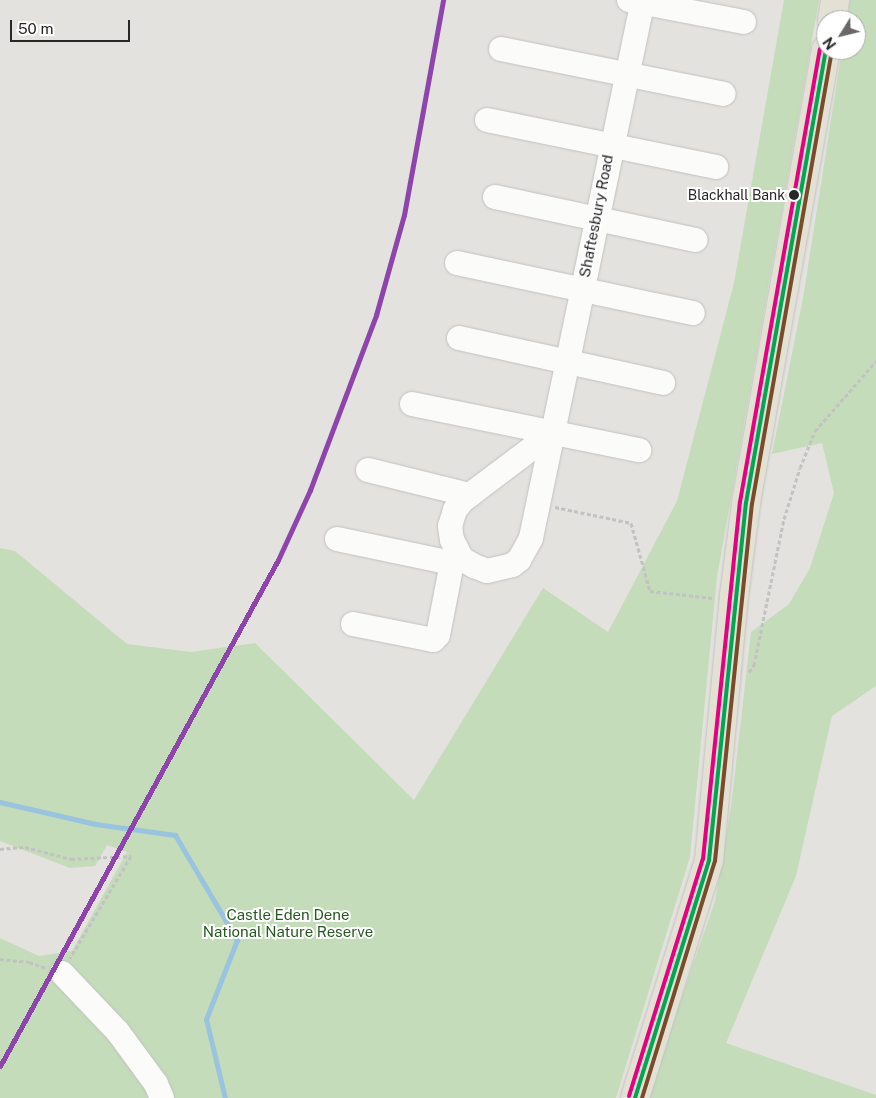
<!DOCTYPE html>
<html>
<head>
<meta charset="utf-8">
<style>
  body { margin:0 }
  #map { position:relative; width:876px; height:1098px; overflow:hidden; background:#e4e2de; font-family:"Public Sans",sans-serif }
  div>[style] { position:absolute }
  .green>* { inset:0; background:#c4dcba }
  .stream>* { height:5px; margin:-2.5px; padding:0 2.5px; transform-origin:2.5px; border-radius:2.5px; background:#99c3de }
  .path>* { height:3px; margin-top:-1.5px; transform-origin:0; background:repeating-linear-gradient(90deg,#c2c2c2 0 4px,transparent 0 6.5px) }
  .roads { filter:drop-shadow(0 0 1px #c2c1c2) drop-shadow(0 0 1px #c2c1c2) }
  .minor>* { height:24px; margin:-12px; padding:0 12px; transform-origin:12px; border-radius:12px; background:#fbfbfa }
  .major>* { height:28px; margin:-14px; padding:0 14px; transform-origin:14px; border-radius:14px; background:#e3e1d4 }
  .bus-1>* { height:4px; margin:-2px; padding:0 2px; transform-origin:2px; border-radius:2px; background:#00a651 }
  .bus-2>* { height:4px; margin:-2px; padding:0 2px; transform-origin:2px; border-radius:2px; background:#7a4b2a }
  .bus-3>* { height:4px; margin:-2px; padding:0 2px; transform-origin:2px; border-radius:2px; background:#e5007d }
  .rail-1>* { height:5px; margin:-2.5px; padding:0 2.5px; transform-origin:2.5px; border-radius:2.5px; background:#8e44ad }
  .dots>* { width:14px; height:14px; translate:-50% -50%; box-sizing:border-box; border:2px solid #fff; border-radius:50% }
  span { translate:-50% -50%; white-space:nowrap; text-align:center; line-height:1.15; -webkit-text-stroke:4px #fff; paint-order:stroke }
  .bus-label { font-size:14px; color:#272727 }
  .right { translate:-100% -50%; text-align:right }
  .street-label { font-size:15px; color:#272727 }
  .park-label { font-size:15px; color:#265921 }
  .north { position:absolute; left:816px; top:10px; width:50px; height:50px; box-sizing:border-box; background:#fff; border:1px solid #a9a9a9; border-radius:50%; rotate:234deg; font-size:14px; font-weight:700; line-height:20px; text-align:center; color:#272727 }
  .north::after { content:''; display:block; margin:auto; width:18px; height:22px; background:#696867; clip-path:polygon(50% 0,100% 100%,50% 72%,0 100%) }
  .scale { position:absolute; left:10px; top:20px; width:120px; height:22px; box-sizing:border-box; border:2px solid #272727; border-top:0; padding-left:6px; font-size:15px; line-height:18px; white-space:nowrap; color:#272727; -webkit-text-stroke:4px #fff; paint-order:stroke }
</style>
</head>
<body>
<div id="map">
  <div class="green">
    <i style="clip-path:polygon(784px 0,819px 0,717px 577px,690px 857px,616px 1098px,0 1098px,0 938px,39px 956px,72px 951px,127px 852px,107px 845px,95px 866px,70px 868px,0 841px,0 548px,15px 551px,127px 644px,191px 652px,255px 643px,414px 800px,543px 588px,608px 632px,677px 501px,734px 283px)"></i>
    <i style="clip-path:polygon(850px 0,876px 0,876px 686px,832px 716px,796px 876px,726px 1043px,876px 1095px,876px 1098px,647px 1098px,715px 901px,731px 807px,751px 632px,789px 604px,810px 568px,834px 493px,822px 443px,772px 454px,803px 298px,842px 50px,856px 50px,856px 20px,847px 20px)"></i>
  </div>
  <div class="stream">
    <i style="left:0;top:802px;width:98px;rotate:13deg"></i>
    <i style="left:95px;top:824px;width:81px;rotate:7.8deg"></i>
    <i style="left:175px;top:835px;width:122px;rotate:59.4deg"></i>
    <i style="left:237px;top:940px;width:85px;rotate:111.4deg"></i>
    <i style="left:206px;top:1019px;width:81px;rotate:76.5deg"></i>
  </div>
  <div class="path">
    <i style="left:555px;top:507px;width:78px;rotate:11.9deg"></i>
    <i style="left:631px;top:523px;width:71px;rotate:74.4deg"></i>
    <i style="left:650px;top:591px;width:63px;rotate:6.3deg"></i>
    <i style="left:749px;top:672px;width:9px;rotate:-54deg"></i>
    <i style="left:754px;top:665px;width:149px;rotate:-78.4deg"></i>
    <i style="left:784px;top:519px;width:53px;rotate:-72.6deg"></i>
    <i style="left:800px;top:468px;width:40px;rotate:-68deg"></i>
    <i style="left:815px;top:431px;width:93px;rotate:-48.9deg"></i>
    <i style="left:0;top:849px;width:25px;rotate:-5deg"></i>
    <i style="left:25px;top:847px;width:48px;rotate:14.6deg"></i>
    <i style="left:71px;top:859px;width:60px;rotate:-2.9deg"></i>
    <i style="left:131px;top:856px;width:119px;rotate:120.9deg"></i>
    <i style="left:0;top:959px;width:29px;rotate:6deg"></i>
    <i style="left:29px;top:962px;width:18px;rotate:19deg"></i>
  </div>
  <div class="roads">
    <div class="minor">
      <i style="left:629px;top:0;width:117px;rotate:10.8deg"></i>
      <i style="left:501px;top:49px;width:227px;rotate:11.4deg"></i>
      <i style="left:487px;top:120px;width:234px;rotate:11.6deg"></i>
      <i style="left:495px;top:197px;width:205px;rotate:12.1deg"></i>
      <i style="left:457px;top:263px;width:241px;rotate:12deg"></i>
      <i style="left:459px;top:338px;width:209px;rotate:12.4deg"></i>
      <i style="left:412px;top:404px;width:232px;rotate:11.5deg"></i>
      <i style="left:552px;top:433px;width:111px;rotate:143deg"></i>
      <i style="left:463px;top:500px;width:13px;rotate:129deg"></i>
      <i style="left:455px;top:510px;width:17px;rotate:107deg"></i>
      <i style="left:450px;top:526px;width:14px;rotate:82deg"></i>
      <i style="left:452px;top:540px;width:21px;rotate:62deg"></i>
      <i style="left:462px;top:559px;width:14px;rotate:30deg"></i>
      <i style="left:474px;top:566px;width:14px;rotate:21deg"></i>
      <i style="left:487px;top:571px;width:26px;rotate:-13deg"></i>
      <i style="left:512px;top:565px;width:9px;rotate:-36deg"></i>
      <i style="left:519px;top:560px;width:25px;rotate:-61deg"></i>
      <i style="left:531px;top:538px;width:550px;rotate:-78.24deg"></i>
      <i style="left:368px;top:470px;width:105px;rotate:13.8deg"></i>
      <i style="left:337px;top:539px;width:117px;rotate:11.8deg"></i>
      <i style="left:452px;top:563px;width:11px;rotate:-22deg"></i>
      <i style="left:353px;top:624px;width:82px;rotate:11.3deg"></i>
      <i style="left:433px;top:640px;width:7px;rotate:-45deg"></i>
      <i style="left:438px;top:635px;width:73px;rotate:-79deg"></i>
      <i style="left:62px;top:973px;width:81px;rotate:46.5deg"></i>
      <i style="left:118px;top:1032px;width:64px;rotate:53.8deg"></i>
      <i style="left:156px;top:1084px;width:15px;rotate:67deg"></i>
    </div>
    <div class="major">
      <i style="left:832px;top:20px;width:20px;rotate:-81deg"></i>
      <i style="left:635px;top:1098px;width:249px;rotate:-72.7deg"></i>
      <i style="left:709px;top:860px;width:265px;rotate:-84.6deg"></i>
      <i style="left:734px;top:596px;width:94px;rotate:-82.6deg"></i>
      <i style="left:746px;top:503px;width:460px;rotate:-80deg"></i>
    </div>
  </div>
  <div class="bus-1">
    <i style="left:635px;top:1098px;width:249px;rotate:-72.7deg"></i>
    <i style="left:709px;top:860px;width:359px;rotate:-84.1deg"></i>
    <i style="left:746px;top:503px;width:460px;rotate:-80deg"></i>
  </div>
  <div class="bus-2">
    <i style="left:642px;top:1098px;width:248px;rotate:-72.9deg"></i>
    <i style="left:715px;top:861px;width:359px;rotate:-84.1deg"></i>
    <i style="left:752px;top:504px;width:460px;rotate:-80deg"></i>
  </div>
  <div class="bus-3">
    <i style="left:629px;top:1096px;width:248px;rotate:-72.7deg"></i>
    <i style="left:703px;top:859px;width:359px;rotate:-84.1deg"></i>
    <i style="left:740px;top:502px;width:460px;rotate:-80deg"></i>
  </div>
  <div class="rail-1">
    <i style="left:0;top:1066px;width:577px;rotate:-61.22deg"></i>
    <i style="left:278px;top:560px;width:77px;rotate:-65.4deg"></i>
    <i style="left:310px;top:490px;width:187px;rotate:-69.3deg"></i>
    <i style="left:376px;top:315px;width:104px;rotate:-74.4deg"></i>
    <i style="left:404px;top:215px;width:219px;rotate:-79.7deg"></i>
  </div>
  <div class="dots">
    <i style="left:794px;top:195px;background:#272727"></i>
  </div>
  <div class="bus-label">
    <span class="right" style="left:785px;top:195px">Blackhall Bank</span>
  </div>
  <div class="street-label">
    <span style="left:596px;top:216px;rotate:-79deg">Shaftesbury Road</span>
  </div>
  <div class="park-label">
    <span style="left:288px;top:923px">Castle Eden Dene<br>National Nature Reserve</span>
  </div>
  <div class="north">N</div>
  <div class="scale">50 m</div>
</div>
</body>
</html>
